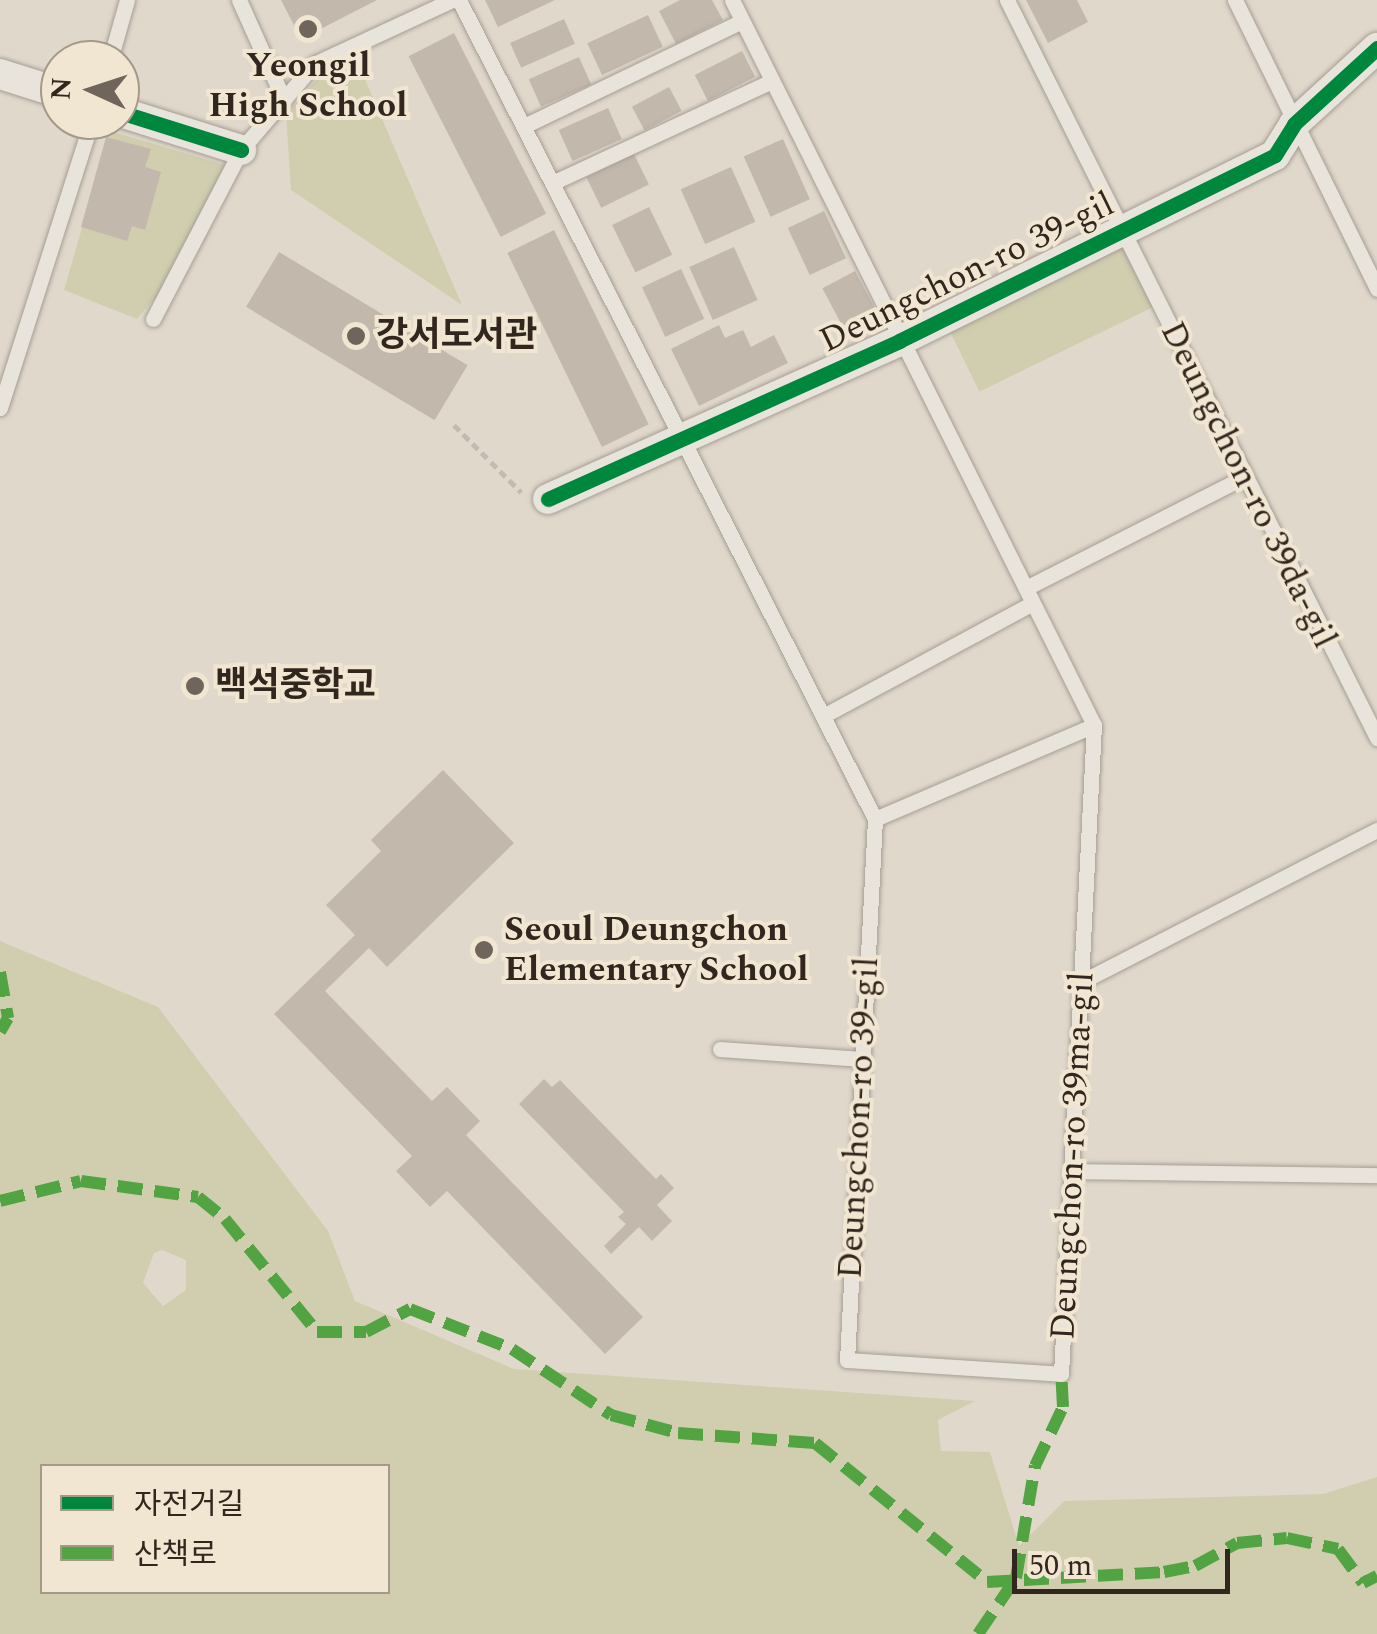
<!DOCTYPE html>
<html>
<head>
<meta charset="utf-8">
<style>
  body { margin:0 }
  #map { position:relative; width:1377px; height:1634px; overflow:hidden; background:#e0d9cb; font-family:Spectral,"Noto Sans KR",serif }
  div>[style] { position:absolute }
  .green>* { inset:0; background:#d0ceaf; transform-origin:0 0 }
  .building>* { inset:0; background:#c3b8ac; transform-origin:0 0 }
  .path>* { height:5px; margin-top:-2.5px; transform-origin:0; background:repeating-linear-gradient(90deg,#c1bbb3 0 8px,transparent 0 13px) }
  .roads { filter:drop-shadow(0 0 2px #a59e94) drop-shadow(0 0 2px #a59e94) }
  .lane>* { height:15px; margin:-7.5px; padding:0 7.5px; transform-origin:7.5px; border-radius:7.5px; background:#e8e4dc }
  .street>* { height:30px; margin:-15px; padding:0 15px; transform-origin:15px; border-radius:15px; background:#e8e4dc }
  .quiet>* { height:12px; margin-top:-6px; transform-origin:0; background:repeating-linear-gradient(90deg,#52a341 0 25px,transparent 0 37px) }
  .cycleway>* { height:15px; margin:-7.5px; padding:0 7.5px; transform-origin:7.5px; border-radius:7.5px; background:#00873e }
  .dots>* { width:28px; height:28px; translate:-50% -50%; box-sizing:border-box; border:5px solid #f1e6d1; border-radius:50% }
  span { translate:-50% -50%; white-space:nowrap; text-align:center; line-height:1.15; -webkit-text-stroke:8px #f1e6d1; paint-order:stroke }
  .poi-label { font-size:35px; color:#32271e; font-weight:700 }
  .left { translate:0 -50%; text-align:left }
  .street-label { font-size:35px; color:#32271e }
  .legend { position:absolute; left:40px; top:1464px; width:350px; height:130px; box-sizing:border-box; background:#f1e6d1; border:2px solid #a59a89; margin:0; padding:12px 18px; list-style:none; font-size:30px; color:#32271e }
  .legend li { display:flex; align-items:center; gap:20px; height:50px }
  .legend b { width:50px; border:2px solid #a59a89 }
  .north { position:absolute; left:40px; top:40px; width:100px; height:100px; box-sizing:border-box; background:#f1e6d1; border:2px solid #a59a89; border-radius:50%; rotate:273deg; font-size:28px; font-weight:700; line-height:40px; text-align:center; color:#32271e }
  .north::after { content:''; display:block; margin:auto; width:35px; height:45px; background:#6f655b; clip-path:polygon(50% 0,100% 100%,50% 72%,0 100%) }
  .scale { position:absolute; left:1012px; top:1549px; width:218px; height:45px; box-sizing:border-box; border:5px solid #32271e; border-top:0; padding-left:12px; font-size:30px; line-height:35px; white-space:nowrap; color:#32271e; -webkit-text-stroke:8px #f1e6d1; paint-order:stroke }
</style>
</head>
<body>
<div id="map">
  <div class="green">
    <i style="clip-path:polygon(358px 63px,462px 305px,291px 190px,286px 114px,317px 79px)"></i>
    <i style="clip-path:polygon(110px 131px,232px 167px,166px 285px,137px 319px,64px 290px)"></i>
    <i style="left:1126px;top:220px;width:90px;height:207px;rotate:64deg"></i>
    <i style="clip-path:polygon(evenodd,0 941px,158px 1007px,328px 1231px,355px 1301px,514px 1369px,975px 1401px,938px 1420px,941px 1451px,990px 1452px,1019px 1546px,1064px 1501px,1323px 1494px,1377px 1477px,1377px 1634px,0 1634px,0 941px,162px 1250px,186px 1260px,186px 1290px,163px 1306px,143px 1283px,154px 1253px,162px 1250px,0 941px,388px 1466px,388px 1592px,42px 1592px,42px 1466px,388px 1466px)"></i>
  </div>
  <div class="building">
    <i style="clip-path:polygon(281px 0,377px 0,301px 39px)"></i>
    <i style="clip-path:polygon(485px 0,555px 0,498px 27px)"></i>
    <i style="clip-path:polygon(680px 0,712px 0,723px 20px,676px 44px,659px 11px)"></i>
    <i style="clip-path:polygon(1026px 0,1077px 0,1088px 22px,1048px 43px)"></i>
    <i style="left:648px;top:15px;width:35px;height:67px;rotate:65deg"></i>
    <i style="left:564px;top:19px;width:27px;height:59px;rotate:66deg"></i>
    <i style="left:454px;top:33px;width:203px;height:51px;rotate:63deg"></i>
    <i style="left:742px;top:51px;width:29px;height:53px;rotate:63deg"></i>
    <i style="left:579px;top:57px;width:30px;height:55px;rotate:66deg"></i>
    <i style="left:669px;top:87px;width:27px;height:42px;rotate:62deg"></i>
    <i style="left:608px;top:108px;width:34px;height:54px;rotate:66deg"></i>
    <i style="clip-path:polygon(106px 137px,151px 149px,145px 167px,161px 172px,145px 230px,132px 226px,127px 241px,81px 227px)"></i>
    <i style="left:783px;top:139px;width:66px;height:43px;rotate:66deg"></i>
    <i style="left:634px;top:154px;width:34px;height:53px;rotate:64deg"></i>
    <i style="left:731px;top:167px;width:60px;height:55px;rotate:66deg"></i>
    <i style="left:649px;top:207px;width:53px;height:41px;rotate:64deg"></i>
    <i style="left:824px;top:211px;width:52px;height:40px;rotate:65deg"></i>
    <i style="left:554px;top:230px;width:216px;height:52px;rotate:64deg"></i>
    <i style="left:734px;top:247px;width:58px;height:49px;rotate:66deg"></i>
    <i style="left:279px;top:252px;width:220px;height:64px;rotate:31deg"></i>
    <i style="left:681px;top:269px;width:55px;height:43px;rotate:65deg"></i>
    <i style="left:855px;top:271px;width:58px;height:37px;rotate:62deg"></i>
    <i style="clip-path:polygon(719px 325px,725px 338px,743px 330px,751px 347px,774px 335px,788px 363px,699px 406px,671px 349px)"></i>
    <i style="clip-path:polygon(443px 770px,514px 843px,387px 967px,369px 948px,325px 991px,432px 1101px,447px 1087px,480px 1121px,466px 1135px,643px 1317px,605px 1354px,447px 1191px,430px 1207px,396px 1171px,412px 1156px,274px 1014px,355px 935px,326px 905px,381px 851px,371px 840px)"></i>
    <i style="clip-path:polygon(544px 1079px,552px 1087px,560px 1080px,656px 1179px,661px 1174px,674px 1188px,657px 1205px,672px 1221px,652px 1241px,639px 1227px,611px 1254px,604px 1246px,626px 1224px,618px 1217px,624px 1212px,519px 1104px)"></i>
  </div>
  <div class="path">
    <i style="left:454px;top:425px;width:95px;rotate:45deg"></i>
  </div>
  <div class="roads">
    <div class="lane">
      <i style="left:239px;top:0;width:110px;rotate:65.8deg"></i>
      <i style="left:459px;top:0;width:919px;rotate:63.07deg"></i>
      <i style="left:875px;top:819px;width:542px;rotate:92.96deg"></i>
      <i style="left:847px;top:1360px;width:214px;rotate:3.7deg"></i>
      <i style="left:1061px;top:1374px;width:650px;rotate:-87.09deg"></i>
      <i style="left:1094px;top:725px;width:810px;rotate:-116.53deg"></i>
      <i style="left:1007px;top:0;width:826px;rotate:63.37deg"></i>
      <i style="left:1235px;top:0;width:322px;rotate:63.8deg"></i>
      <i style="left:110px;top:60px;width:62px;rotate:-74.2deg"></i>
      <i style="left:524px;top:126px;width:242px;rotate:-25.7deg"></i>
      <i style="left:552px;top:183px;width:242px;rotate:-24.9deg"></i>
      <i style="left:153px;top:319px;width:191px;rotate:-62.5deg"></i>
      <i style="left:241px;top:150px;width:113px;rotate:-49.7deg"></i>
      <i style="left:314px;top:64px;width:152px;rotate:-24.9deg"></i>
      <i style="left:0;top:408px;width:302px;rotate:-72.3deg"></i>
      <i style="left:1026px;top:588px;width:245px;rotate:-27deg"></i>
      <i style="left:823px;top:716px;width:238px;rotate:-28.3deg"></i>
      <i style="left:875px;top:819px;width:238px;rotate:-23.2deg"></i>
      <i style="left:1083px;top:981px;width:331px;rotate:-27.2deg"></i>
      <i style="left:720px;top:1049px;width:142px;rotate:4deg"></i>
      <i style="left:1074px;top:1171px;width:303px;rotate:0.8deg"></i>
    </div>
    <div class="street">
      <i style="left:0;top:74px;width:63px;rotate:17.6deg"></i>
      <i style="left:120px;top:112px;width:127px;rotate:17.4deg"></i>
      <i style="left:548px;top:499px;width:385px;rotate:-24.2deg"></i>
      <i style="left:899px;top:341px;width:419px;rotate:-26.3deg"></i>
      <i style="left:1275px;top:155px;width:36px;rotate:-58deg"></i>
      <i style="left:1294px;top:124px;width:113px;rotate:-42.5deg"></i>
    </div>
  </div>
  <div class="quiet">
    <i style="left:0;top:972px;width:47px;rotate:80.1deg"></i>
    <i style="left:8px;top:1018px;width:16px;rotate:120deg"></i>
    <i style="left:0;top:1201px;width:83px;rotate:-13.9deg"></i>
    <i style="left:81px;top:1181px;width:118px;rotate:7.8deg"></i>
    <i style="left:198px;top:1197px;width:35px;rotate:39deg"></i>
    <i style="left:225px;top:1219px;width:146px;rotate:50.8deg"></i>
    <i style="left:317px;top:1332px;width:49px"></i>
    <i style="left:366px;top:1332px;width:50px;rotate:-27.6deg"></i>
    <i style="left:410px;top:1309px;width:110px;rotate:21.4deg"></i>
    <i style="left:512px;top:1349px;width:119px;rotate:33.7deg"></i>
    <i style="left:611px;top:1415px;width:69px;rotate:15deg"></i>
    <i style="left:678px;top:1433px;width:137px;rotate:4.2deg"></i>
    <i style="left:815px;top:1443px;width:221px;rotate:38.9deg"></i>
    <i style="left:987px;top:1582px;width:177px;rotate:-3.2deg"></i>
    <i style="left:1164px;top:1572px;width:32px;rotate:-11deg"></i>
    <i style="left:1195px;top:1566px;width:48px;rotate:-28.7deg"></i>
    <i style="left:1237px;top:1543px;width:50px;rotate:-5.7deg"></i>
    <i style="left:1287px;top:1538px;width:52px;rotate:12.2deg"></i>
    <i style="left:1338px;top:1549px;width:42px;rotate:53.7deg"></i>
    <i style="left:1363px;top:1583px;width:16px;rotate:-27deg"></i>
    <i style="left:978px;top:1634px;width:68px;rotate:-55.8deg"></i>
    <i style="left:1016px;top:1578px;width:114px;rotate:-80.4deg"></i>
    <i style="left:1035px;top:1466px;width:65px;rotate:-64.6deg"></i>
    <i style="left:1063px;top:1407px;width:33px;rotate:-93deg"></i>
  </div>
  <div class="cycleway">
    <i style="left:120px;top:112px;width:127px;rotate:17.4deg"></i>
    <i style="left:548px;top:499px;width:385px;rotate:-24.2deg"></i>
    <i style="left:899px;top:341px;width:419px;rotate:-26.3deg"></i>
    <i style="left:1275px;top:155px;width:36px;rotate:-58deg"></i>
    <i style="left:1294px;top:124px;width:113px;rotate:-42.5deg"></i>
  </div>
  <div class="dots">
    <i style="left:308px;top:29px;background:#6f655b"></i>
    <i style="left:356px;top:336px;background:#6f655b"></i>
    <i style="left:195px;top:686px;background:#6f655b"></i>
    <i style="left:484px;top:950px;background:#6f655b"></i>
  </div>
  <div class="poi-label">
    <span style="left:308px;top:86px">Yeongil<br>High School</span>
    <span class="left" style="left:376px;top:336px">강서도서관</span>
    <span class="left" style="left:215px;top:686px">백석중학교</span>
    <span class="left" style="left:504px;top:950px">Seoul Deungchon<br>Elementary School</span>
  </div>
  <div class="street-label">
    <span style="left:967px;top:273px;rotate:-26deg">Deungchon-ro 39-gil</span>
    <span style="left:1248px;top:485px;rotate:64deg">Deungchon-ro 39da-gil</span>
    <span style="left:859px;top:1118px;rotate:-87deg">Deungchon-ro 39-gil</span>
    <span style="left:1073px;top:1156px;rotate:-87deg">Deungchon-ro 39ma-gil</span>
  </div>
  <ul class="legend">
  <li><b style="height:12px;background:#00873e"></b>자전거길</li>
  <li><b style="height:12px;background:#52a341"></b>산책로</li>
  </ul>
  <div class="north">N</div>
  <div class="scale">50 m</div>
</div>
</body>
</html>
